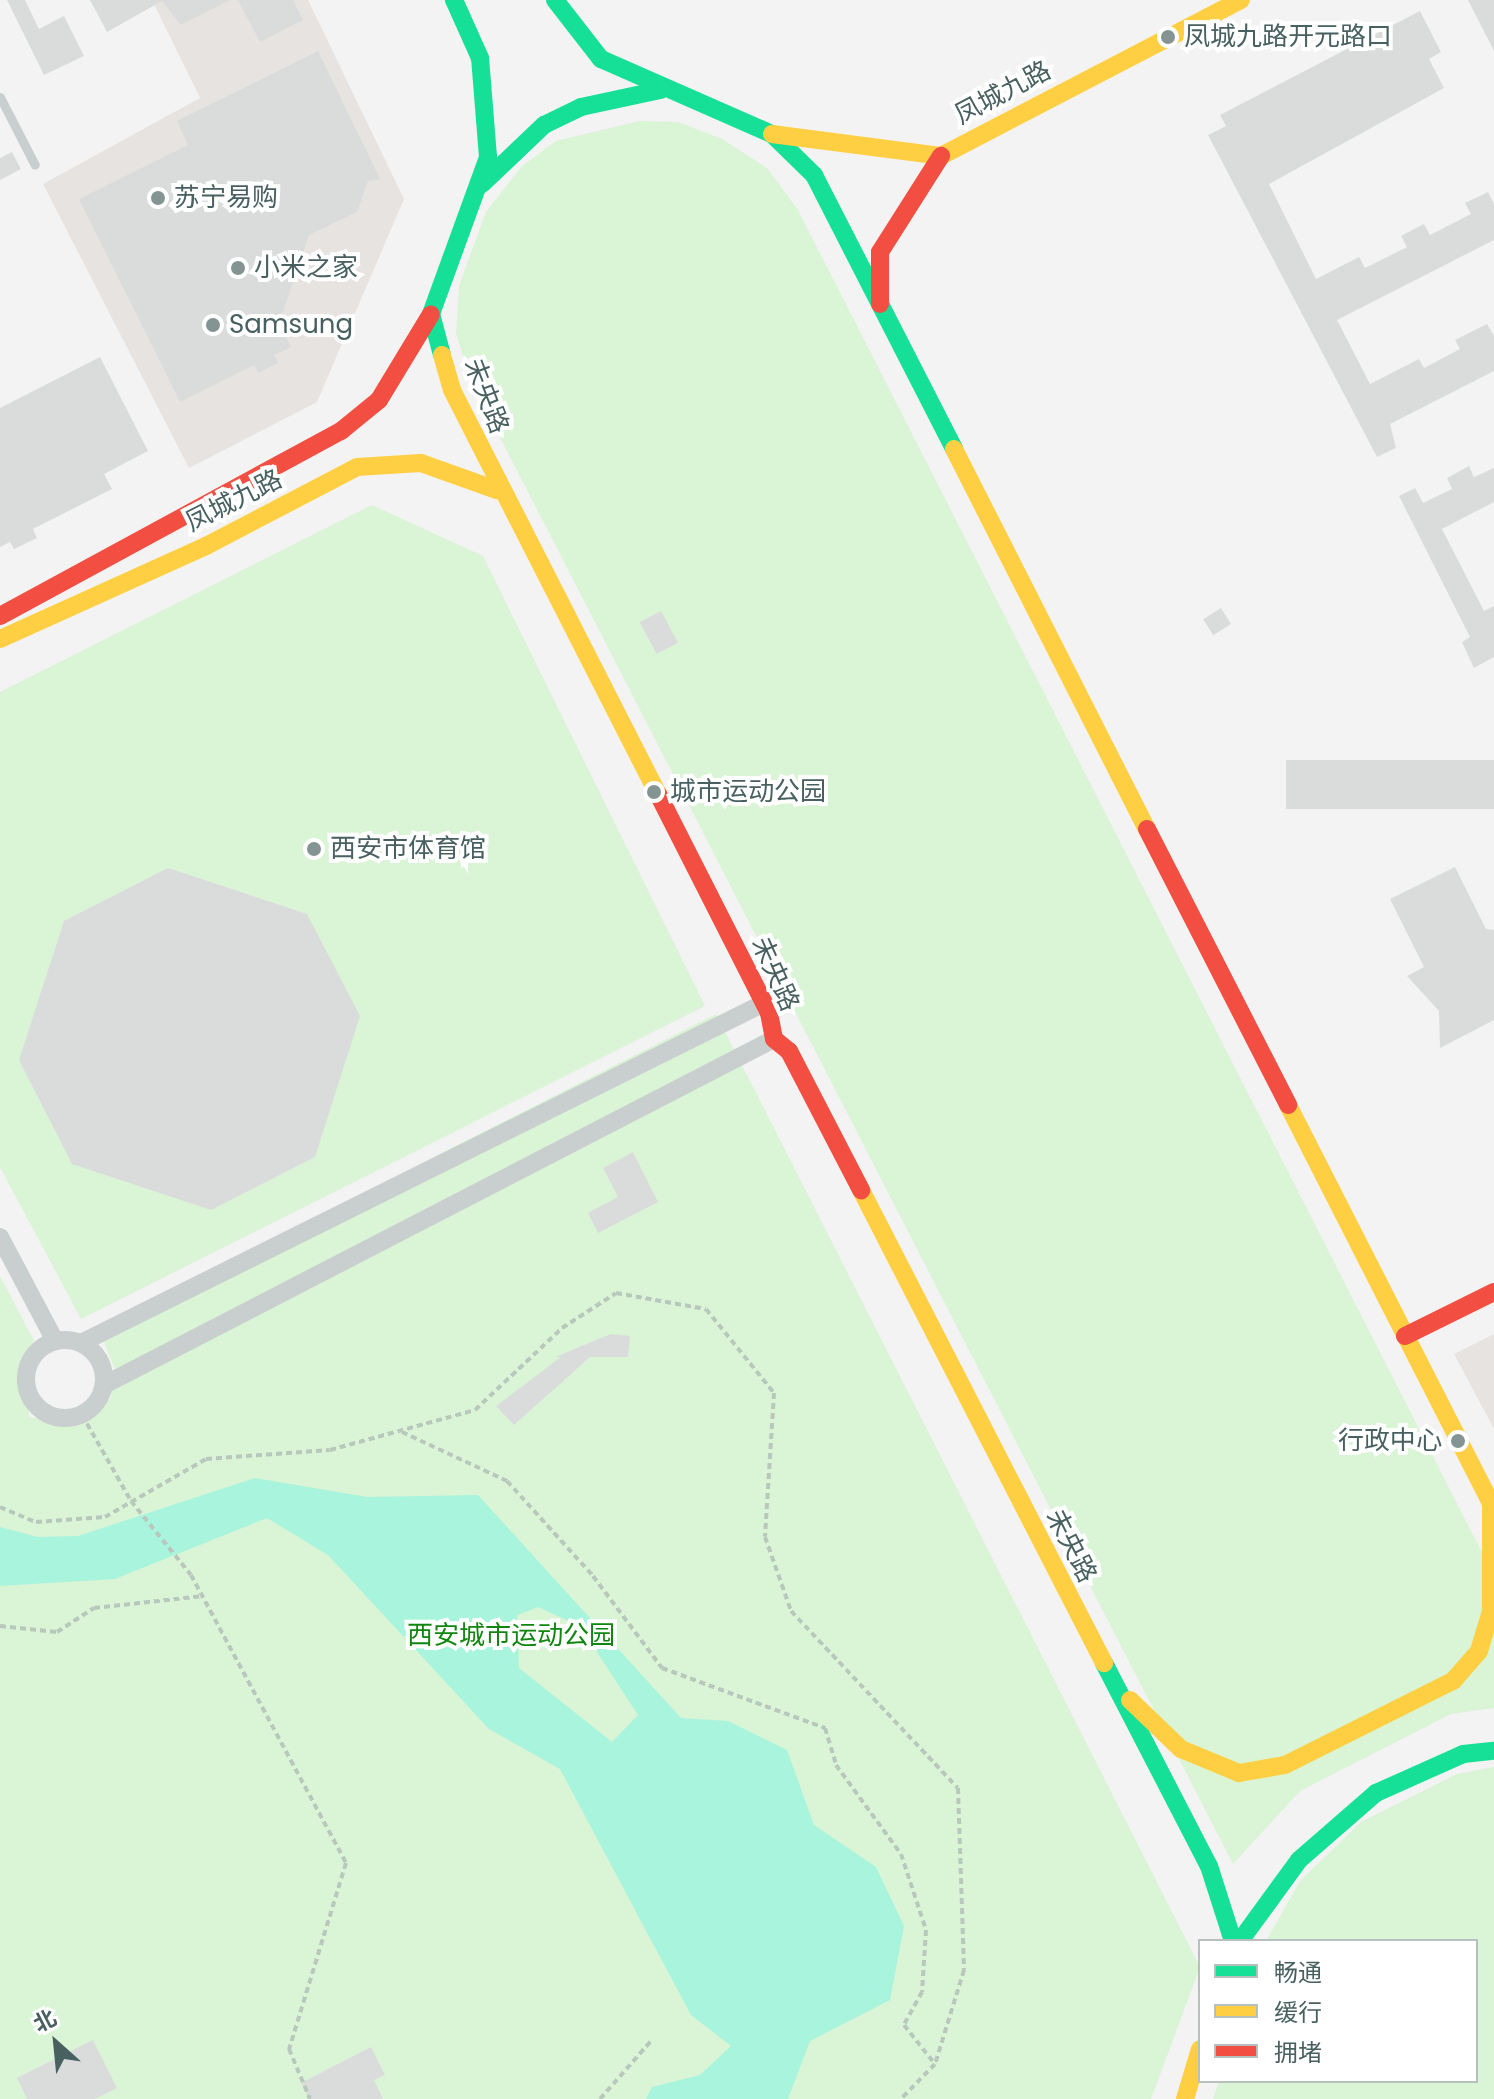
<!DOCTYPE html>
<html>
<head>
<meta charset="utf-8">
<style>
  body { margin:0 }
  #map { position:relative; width:1494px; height:2099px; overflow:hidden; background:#f3f3f3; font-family:Poppins,"Noto Sans SC",sans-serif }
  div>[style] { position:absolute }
  .commercial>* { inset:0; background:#e7e3e1 }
  .green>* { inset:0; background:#daf4d6 }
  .water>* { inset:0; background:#a8f4dd }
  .building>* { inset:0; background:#dadcdc; transform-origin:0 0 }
  .path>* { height:4px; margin-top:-2px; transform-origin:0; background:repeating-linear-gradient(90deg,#b9c8bd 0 6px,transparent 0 10px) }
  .lane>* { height:9px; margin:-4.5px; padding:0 4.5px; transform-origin:4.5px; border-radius:4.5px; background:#c9cfce }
  .street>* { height:18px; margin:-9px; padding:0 9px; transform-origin:9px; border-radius:9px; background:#c9cfce }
  .street>.ring { margin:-9px; padding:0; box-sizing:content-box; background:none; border:18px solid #c9cfce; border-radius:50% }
  .fast>* { height:18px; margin:-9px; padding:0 9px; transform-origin:9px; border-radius:9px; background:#16e098 }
  .slow>* { height:18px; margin:-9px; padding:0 9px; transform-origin:9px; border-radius:9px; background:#ffcf43 }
  .jam>* { height:18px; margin:-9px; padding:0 9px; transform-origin:9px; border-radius:9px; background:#f24e42 }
  .dots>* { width:22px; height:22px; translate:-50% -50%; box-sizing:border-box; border:4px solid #fff; border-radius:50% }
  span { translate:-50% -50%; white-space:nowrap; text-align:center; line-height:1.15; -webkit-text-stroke:8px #fff; paint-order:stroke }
  .poi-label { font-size:26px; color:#486160 }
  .left { translate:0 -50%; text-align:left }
  .right { translate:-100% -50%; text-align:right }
  .street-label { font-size:26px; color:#486160 }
  .park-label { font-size:26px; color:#11860f }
  .legend { position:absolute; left:1198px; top:1939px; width:280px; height:144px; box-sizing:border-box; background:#fff; border:2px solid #b6c0bf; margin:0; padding:10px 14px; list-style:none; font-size:24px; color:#486160 }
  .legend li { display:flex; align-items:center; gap:16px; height:40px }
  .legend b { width:40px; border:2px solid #b6c0bf }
  .north { position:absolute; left:16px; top:2003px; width:80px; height:80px; -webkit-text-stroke:6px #fff; paint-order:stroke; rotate:333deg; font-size:22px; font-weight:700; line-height:32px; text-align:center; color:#486160 }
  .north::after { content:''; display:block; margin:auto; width:28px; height:36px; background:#486160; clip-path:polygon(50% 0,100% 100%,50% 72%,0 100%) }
</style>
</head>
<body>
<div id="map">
  <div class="commercial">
    <i style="clip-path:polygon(152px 0,308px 0,404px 199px,317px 402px,189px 468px,43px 184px,200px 98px)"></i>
    <i style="clip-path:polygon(1494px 1334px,1494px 1429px,1454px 1354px)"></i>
  </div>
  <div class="green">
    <i style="clip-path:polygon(639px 121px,678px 122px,722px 139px,767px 168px,798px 210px,1494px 1576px,1494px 1708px,1451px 1714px,1300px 1791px,1233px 1864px,470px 379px,456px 333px,459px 286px,486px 212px,522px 166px,556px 141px)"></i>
    <i style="clip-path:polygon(372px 505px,483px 556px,705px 1006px,81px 1319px,0 1167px,0 692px)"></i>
    <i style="clip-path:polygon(716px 1014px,1200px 1967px,1151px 2099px,0 2099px,0 1276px,34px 1341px,18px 1367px,30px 1417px,74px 1427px,110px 1399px,115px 1370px,98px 1327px)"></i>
    <i style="clip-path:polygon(1494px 1767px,1494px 2099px,1213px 2099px,1219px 2081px,1476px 2081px,1476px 1941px,1266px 1941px,1300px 1881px,1361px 1822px,1457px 1774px)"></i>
  </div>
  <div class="water">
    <i style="clip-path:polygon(evenodd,255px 1478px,367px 1497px,478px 1495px,681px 1718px,728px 1721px,787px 1750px,814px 1825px,876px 1867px,904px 1926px,890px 2000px,810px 2041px,788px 2099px,646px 2099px,652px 2087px,700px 2075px,731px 2046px,691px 2015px,560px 1769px,489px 1729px,328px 1555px,267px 1518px,115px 1579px,0 1586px,0 1527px,38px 1537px,78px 1536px,255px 1478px,538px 1607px,580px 1626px,638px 1715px,612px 1742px,519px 1668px,517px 1615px,538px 1607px)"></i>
  </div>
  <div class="building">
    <i style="clip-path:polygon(7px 0,25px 0,39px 29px,64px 16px,84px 56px,44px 75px)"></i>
    <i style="clip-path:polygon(90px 0,230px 0,181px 25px,162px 1px,107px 32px)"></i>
    <i style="clip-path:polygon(238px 0,293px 0,303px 20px,260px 42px)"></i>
    <i style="clip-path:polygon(1468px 0,1494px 0,1494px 51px)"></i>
    <i style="clip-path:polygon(1420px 11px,1441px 52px,1429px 59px,1444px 88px,1269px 184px,1316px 279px,1359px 257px,1365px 268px,1407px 247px,1401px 236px,1424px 224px,1430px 235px,1471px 214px,1465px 203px,1488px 192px,1494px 204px,1494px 240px,1337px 320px,1370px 384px,1419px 359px,1424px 368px,1460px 349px,1455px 340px,1487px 324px,1494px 336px,1494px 371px,1390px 424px,1396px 448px,1377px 457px,1208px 135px,1226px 126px,1220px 115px)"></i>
    <i style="clip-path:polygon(318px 51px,380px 179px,368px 181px,357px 212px,309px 235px,279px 324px,291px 347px,274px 355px,278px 363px,258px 373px,254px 365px,180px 402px,79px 199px,188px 145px,177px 121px)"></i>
    <i style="clip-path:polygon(12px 152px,21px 169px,0 180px,0 158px)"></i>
    <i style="clip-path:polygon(100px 357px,148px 451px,104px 474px,112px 489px,33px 529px,37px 538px,14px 549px,10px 542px,0 547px,0 408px)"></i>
    <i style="clip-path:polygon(1469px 466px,1474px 477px,1494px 468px,1494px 502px,1442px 529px,1484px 611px,1494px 606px,1494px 657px,1474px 668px,1462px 642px,1470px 637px,1399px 496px,1415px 488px,1423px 503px,1452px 489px,1447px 478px)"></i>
    <i style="left:1221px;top:608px;width:19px;height:21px;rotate:58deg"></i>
    <i style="left:661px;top:611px;width:36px;height:24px;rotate:62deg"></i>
    <i style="left:1494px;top:760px;width:49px;height:208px;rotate:90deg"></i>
    <i style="clip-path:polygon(1455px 867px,1486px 929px,1494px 930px,1494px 1020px,1440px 1048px,1439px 1011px,1407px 976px,1424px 967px,1390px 899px)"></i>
    <i style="clip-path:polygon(168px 868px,307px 914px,360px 1016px,315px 1157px,211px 1210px,72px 1164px,19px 1060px,64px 921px)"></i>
    <i style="clip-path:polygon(633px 1152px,658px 1202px,598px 1233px,588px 1213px,618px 1197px,603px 1168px)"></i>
    <i style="clip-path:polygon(611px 1334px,630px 1336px,628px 1357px,590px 1357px,514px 1425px,496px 1406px,561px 1357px,555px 1357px)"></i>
    <i style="clip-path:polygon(93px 2040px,117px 2088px,95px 2099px,27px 2099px,17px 2078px)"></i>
    <i style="clip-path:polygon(371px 2047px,385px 2075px,374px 2080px,383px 2099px,309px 2099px,301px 2083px)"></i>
  </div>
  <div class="path">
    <i style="left:82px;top:1415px;width:99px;rotate:60.3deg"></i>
    <i style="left:131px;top:1501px;width:95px;rotate:51deg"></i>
    <i style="left:191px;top:1575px;width:327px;rotate:61.7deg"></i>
    <i style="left:346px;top:1863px;width:195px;rotate:107deg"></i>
    <i style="left:289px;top:2049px;width:54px;rotate:67.2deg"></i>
    <i style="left:402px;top:1432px;width:116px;rotate:25deg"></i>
    <i style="left:507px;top:1481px;width:128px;rotate:47.8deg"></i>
    <i style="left:593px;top:1576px;width:115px;rotate:53.1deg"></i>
    <i style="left:662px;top:1668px;width:174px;rotate:20.2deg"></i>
    <i style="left:825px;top:1728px;width:39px;rotate:73deg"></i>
    <i style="left:836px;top:1765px;width:110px;rotate:53.9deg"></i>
    <i style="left:901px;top:1854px;width:80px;rotate:71.8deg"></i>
    <i style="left:926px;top:1930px;width:62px;rotate:93.7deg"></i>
    <i style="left:922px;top:1992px;width:38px;rotate:119deg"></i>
    <i style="left:904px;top:2025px;width:50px;rotate:51.5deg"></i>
    <i style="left:0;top:1507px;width:39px;rotate:23deg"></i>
    <i style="left:36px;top:1522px;width:69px;rotate:-4.1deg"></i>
    <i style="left:105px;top:1517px;width:116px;rotate:-29.9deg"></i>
    <i style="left:206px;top:1459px;width:124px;rotate:-4.2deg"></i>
    <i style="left:330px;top:1450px;width:150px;rotate:-15.4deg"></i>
    <i style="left:475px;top:1410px;width:120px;rotate:-43.3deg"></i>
    <i style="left:562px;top:1328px;width:64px;rotate:-32.9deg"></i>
    <i style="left:616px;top:1293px;width:91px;rotate:10.1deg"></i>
    <i style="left:706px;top:1309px;width:108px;rotate:51deg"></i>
    <i style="left:774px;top:1393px;width:144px;rotate:93.6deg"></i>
    <i style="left:765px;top:1537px;width:78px;rotate:70.6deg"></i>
    <i style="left:791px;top:1611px;width:243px;rotate:46.7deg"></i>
    <i style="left:958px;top:1788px;width:182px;rotate:88.1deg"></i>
    <i style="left:964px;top:1970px;width:98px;rotate:107.1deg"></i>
    <i style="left:935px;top:2064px;width:49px;rotate:134.2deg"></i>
    <i style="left:0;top:1626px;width:57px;rotate:6deg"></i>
    <i style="left:57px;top:1632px;width:44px;rotate:-33deg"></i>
    <i style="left:94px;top:1608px;width:110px;rotate:-6.3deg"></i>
    <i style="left:600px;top:2099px;width:77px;rotate:-48.7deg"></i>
  </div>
  <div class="lane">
    <i style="left:0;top:97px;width:76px;rotate:62.8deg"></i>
  </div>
  <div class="street">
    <i style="left:0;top:1237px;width:118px;rotate:62.1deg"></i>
    <i class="ring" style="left:26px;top:1340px;width:60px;height:60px"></i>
    <i style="left:81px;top:1343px;width:763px;rotate:-26.46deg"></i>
    <i style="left:104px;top:1385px;width:754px;rotate:-27.31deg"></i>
  </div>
  <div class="fast">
    <i style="left:555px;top:0;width:75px;rotate:52.1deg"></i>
    <i style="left:601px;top:59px;width:187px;rotate:23.7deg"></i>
    <i style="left:772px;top:134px;width:59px;rotate:44.3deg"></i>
    <i style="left:814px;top:175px;width:308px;rotate:62.9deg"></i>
    <i style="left:482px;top:184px;width:86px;rotate:-43.6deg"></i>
    <i style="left:544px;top:125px;width:41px;rotate:-25.9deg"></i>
    <i style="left:581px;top:107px;width:81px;rotate:-12.1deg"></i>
    <i style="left:442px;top:355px;width:42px;rotate:-105deg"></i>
    <i style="left:431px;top:314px;width:167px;rotate:-70deg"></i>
    <i style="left:488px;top:157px;width:99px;rotate:-94.6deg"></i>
    <i style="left:480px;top:58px;width:64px;rotate:-114.1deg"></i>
    <i style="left:1104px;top:1663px;width:229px;rotate:62.7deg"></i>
    <i style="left:1209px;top:1866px;width:79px;rotate:72.3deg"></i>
    <i style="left:1240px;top:1941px;width:100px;rotate:-53.9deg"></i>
    <i style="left:1299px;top:1860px;width:102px;rotate:-41deg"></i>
    <i style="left:1376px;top:1793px;width:95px;rotate:-24.1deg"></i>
    <i style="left:1463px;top:1754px;width:31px;rotate:-6deg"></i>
  </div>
  <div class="slow">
    <i style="left:772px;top:134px;width:170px;rotate:7.4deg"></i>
    <i style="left:941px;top:156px;width:338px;rotate:-27.5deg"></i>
    <i style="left:442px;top:355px;width:36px;rotate:74deg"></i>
    <i style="left:452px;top:390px;width:453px;rotate:63deg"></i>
    <i style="left:954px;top:449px;width:426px;rotate:63.1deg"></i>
    <i style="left:0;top:639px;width:226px;rotate:-24.3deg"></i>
    <i style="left:206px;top:546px;width:170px;rotate:-27.6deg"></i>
    <i style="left:357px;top:467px;width:64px;rotate:-3.6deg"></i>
    <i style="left:421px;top:463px;width:81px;rotate:19.6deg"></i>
    <i style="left:1288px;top:1105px;width:454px;rotate:63deg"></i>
    <i style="left:861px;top:1190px;width:532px;rotate:62.81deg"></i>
    <i style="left:1130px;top:1700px;width:71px;rotate:43.9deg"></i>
    <i style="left:1181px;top:1749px;width:63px;rotate:22.5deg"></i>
    <i style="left:1239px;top:1773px;width:47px;rotate:-9.9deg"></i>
    <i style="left:1285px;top:1765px;width:188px;rotate:-26.6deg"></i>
    <i style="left:1453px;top:1681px;width:40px;rotate:-49deg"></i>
    <i style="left:1479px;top:1651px;width:42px;rotate:-73.3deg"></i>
    <i style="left:1491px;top:1611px;width:107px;rotate:-90deg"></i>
    <i style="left:1185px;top:2099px;width:52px;rotate:-73.3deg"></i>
  </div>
  <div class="jam">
    <i style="left:880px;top:304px;width:52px;rotate:-90deg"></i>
    <i style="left:880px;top:252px;width:114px;rotate:-57.6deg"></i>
    <i style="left:0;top:616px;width:388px;rotate:-28.5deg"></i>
    <i style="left:341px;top:431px;width:49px;rotate:-39.2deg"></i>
    <i style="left:379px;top:400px;width:100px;rotate:-58.8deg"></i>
    <i style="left:658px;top:794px;width:246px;rotate:63.1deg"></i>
    <i style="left:769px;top:1013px;width:26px;rotate:79deg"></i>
    <i style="left:774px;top:1039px;width:19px;rotate:39deg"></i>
    <i style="left:789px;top:1051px;width:157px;rotate:62.6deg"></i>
    <i style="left:1147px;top:829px;width:310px;rotate:62.9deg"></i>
    <i style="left:1405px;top:1336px;width:99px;rotate:-26.3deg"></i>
  </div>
  <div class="dots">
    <i style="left:1168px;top:37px;background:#849493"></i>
    <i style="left:158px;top:198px;background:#849493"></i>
    <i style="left:238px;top:268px;background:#849493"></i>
    <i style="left:213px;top:325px;background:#849493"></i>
    <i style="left:654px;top:792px;background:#849493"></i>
    <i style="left:314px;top:849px;background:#849493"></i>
    <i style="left:1458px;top:1441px;background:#849493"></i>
  </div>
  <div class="poi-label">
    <span class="left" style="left:1184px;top:37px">凤城九路开元路口</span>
    <span class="left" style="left:174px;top:198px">苏宁易购</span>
    <span class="left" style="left:254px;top:268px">小米之家</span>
    <span class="left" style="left:229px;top:325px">Samsung</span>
    <span class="left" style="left:670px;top:792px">城市运动公园</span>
    <span class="left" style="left:330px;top:849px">西安市体育馆</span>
    <span class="right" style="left:1442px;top:1441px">行政中心</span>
  </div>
  <div class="street-label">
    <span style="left:1003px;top:93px;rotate:-28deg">凤城九路</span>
    <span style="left:486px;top:396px;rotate:69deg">未央路</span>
    <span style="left:234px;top:501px;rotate:-27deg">凤城九路</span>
    <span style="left:775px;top:974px;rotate:66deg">未央路</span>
    <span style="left:1071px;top:1546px;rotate:63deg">未央路</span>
  </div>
  <div class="park-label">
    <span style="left:511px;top:1636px">西安城市运动公园</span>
  </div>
  <ul class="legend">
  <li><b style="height:10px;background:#16e098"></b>畅通</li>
  <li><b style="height:10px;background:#ffcf43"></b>缓行</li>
  <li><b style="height:10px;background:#f24e42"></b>拥堵</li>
  </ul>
  <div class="north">北</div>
</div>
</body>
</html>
